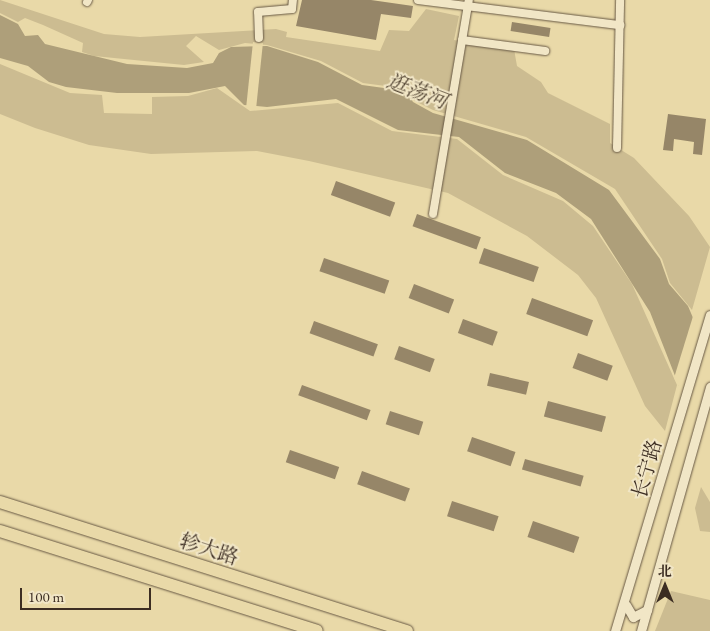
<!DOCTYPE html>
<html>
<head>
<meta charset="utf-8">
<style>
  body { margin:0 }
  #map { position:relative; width:710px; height:631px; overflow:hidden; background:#e9d9a8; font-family:"EB Garamond","Noto Serif SC",serif }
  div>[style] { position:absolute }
  .green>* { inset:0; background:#ccbc91 }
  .water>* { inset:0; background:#ae9f7a }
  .pier>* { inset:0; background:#e9d9a8; transform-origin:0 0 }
  .building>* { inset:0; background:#968668; transform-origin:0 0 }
  .roads { filter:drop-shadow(0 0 1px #675844) drop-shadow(0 0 1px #675844) }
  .minor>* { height:8px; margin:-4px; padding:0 4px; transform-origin:4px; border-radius:4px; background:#f1e6c6 }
  .tertiary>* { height:9px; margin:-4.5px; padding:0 4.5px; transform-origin:4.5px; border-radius:4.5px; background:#f1e6c6 }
  .trunk>* { height:12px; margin:-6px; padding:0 6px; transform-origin:6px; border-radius:6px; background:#e9d9a8 }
  span { translate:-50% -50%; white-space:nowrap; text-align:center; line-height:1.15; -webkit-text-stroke:4px #f1e6c6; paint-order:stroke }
  .street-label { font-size:20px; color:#3c2d22 }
  .water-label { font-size:21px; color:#584a38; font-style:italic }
  .north { position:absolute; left:640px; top:561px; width:50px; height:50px; -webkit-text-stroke:4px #f1e6c6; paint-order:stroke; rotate:0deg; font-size:14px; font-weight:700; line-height:20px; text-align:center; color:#3c2d22 }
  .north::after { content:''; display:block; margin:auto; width:18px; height:22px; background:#3c2d22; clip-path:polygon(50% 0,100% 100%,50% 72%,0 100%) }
  .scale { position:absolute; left:20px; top:588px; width:131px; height:22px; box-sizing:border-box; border:2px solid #3c2d22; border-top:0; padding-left:6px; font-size:15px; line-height:18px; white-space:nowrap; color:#3c2d22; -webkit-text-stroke:4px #f1e6c6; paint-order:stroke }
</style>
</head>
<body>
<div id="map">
  <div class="green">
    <i style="clip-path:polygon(0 0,104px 34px,140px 37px,276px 29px,287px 32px,286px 37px,380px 51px,389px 30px,409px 31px,426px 9px,459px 16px,454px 40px,514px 49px,517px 66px,541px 82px,548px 93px,610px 124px,610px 143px,634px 158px,689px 216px,710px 247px,692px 310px,670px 283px,662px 259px,615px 189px,526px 137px,433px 110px,415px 101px,408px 89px,363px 83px,321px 61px,267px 45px,245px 43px,219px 50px,196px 36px,186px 46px,204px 62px,184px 65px,94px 56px,82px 52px,83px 43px,43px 25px,25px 18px,18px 22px,0 13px)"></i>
    <i style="clip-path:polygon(0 64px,70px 93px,102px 95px,104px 113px,152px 114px,152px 97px,188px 96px,217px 88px,250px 111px,338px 103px,392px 131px,457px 139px,503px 175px,563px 201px,593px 226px,632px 284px,677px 385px,665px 431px,645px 406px,596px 298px,578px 275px,527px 236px,448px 193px,309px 161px,257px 151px,151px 154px,89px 145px,35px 128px,0 114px)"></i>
    <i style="clip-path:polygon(701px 487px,710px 502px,710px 532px,700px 531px,695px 508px)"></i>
    <i style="clip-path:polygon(671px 591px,710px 600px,710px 631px,655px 631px)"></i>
  </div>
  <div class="water">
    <i style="clip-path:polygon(0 15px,18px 24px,25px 36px,38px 35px,45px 44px,127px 64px,187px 68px,213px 63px,219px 53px,231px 47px,267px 46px,318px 62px,362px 85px,406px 91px,413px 102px,433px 113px,527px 140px,609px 190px,660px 259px,669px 284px,688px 306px,696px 325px,679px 386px,650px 312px,591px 219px,556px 193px,505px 173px,459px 137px,398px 130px,336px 99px,267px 107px,244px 105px,225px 86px,189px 93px,117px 93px,66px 87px,49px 82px,28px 66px,0 58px)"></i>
  </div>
  <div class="pier">
    <i style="left:253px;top:42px;width:10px;height:66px;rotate:6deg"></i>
    <i style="clip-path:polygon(694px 313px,710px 352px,710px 441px,674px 378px)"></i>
  </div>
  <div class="building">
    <i style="clip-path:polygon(302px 0,371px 0,413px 6px,411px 18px,381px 14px,376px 40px,296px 26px)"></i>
    <i style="left:512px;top:22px;width:39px;height:9px;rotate:9deg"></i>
    <i style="clip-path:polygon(668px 114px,706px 119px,702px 155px,693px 154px,694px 142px,674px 139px,673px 151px,663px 150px)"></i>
    <i style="left:336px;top:181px;width:63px;height:15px;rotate:20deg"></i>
    <i style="left:417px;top:214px;width:68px;height:13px;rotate:20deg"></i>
    <i style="left:484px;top:248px;width:58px;height:16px;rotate:19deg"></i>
    <i style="left:324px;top:258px;width:69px;height:14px;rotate:19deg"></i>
    <i style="left:414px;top:284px;width:43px;height:15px;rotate:21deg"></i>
    <i style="left:532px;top:298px;width:65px;height:17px;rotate:20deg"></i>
    <i style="left:463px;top:319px;width:37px;height:15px;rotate:20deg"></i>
    <i style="left:314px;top:321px;width:68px;height:13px;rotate:20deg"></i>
    <i style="left:399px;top:346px;width:38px;height:14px;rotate:20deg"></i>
    <i style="left:578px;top:353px;width:37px;height:16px;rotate:20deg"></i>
    <i style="left:490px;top:373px;width:40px;height:13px;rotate:13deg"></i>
    <i style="left:302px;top:385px;width:73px;height:11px;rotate:20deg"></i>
    <i style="left:548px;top:401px;width:60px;height:16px;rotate:15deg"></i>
    <i style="left:390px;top:411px;width:35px;height:14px;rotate:18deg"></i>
    <i style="left:472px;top:437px;width:46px;height:15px;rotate:19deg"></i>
    <i style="left:290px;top:450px;width:52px;height:13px;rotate:19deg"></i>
    <i style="left:525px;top:459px;width:61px;height:11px;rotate:16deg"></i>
    <i style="left:362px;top:471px;width:51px;height:14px;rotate:20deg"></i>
    <i style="left:452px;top:501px;width:49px;height:16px;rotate:18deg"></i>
    <i style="left:533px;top:521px;width:49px;height:17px;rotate:19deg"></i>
  </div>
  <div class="roads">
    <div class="minor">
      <i style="left:418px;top:0;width:204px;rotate:7.1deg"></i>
      <i style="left:87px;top:2px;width:2px;rotate:-63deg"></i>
      <i style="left:259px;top:38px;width:26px;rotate:-92deg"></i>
      <i style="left:258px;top:12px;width:34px;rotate:-5deg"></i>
      <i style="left:292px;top:9px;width:9px;rotate:-84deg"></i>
      <i style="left:462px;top:40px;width:84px;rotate:7.5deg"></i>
      <i style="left:617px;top:148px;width:148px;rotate:-88.8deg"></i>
      <i style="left:433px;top:214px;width:217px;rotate:-80.5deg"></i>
    </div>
    <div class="tertiary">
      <i style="left:626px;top:605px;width:14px;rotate:60deg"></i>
      <i style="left:633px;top:617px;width:16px;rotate:-27deg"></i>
      <i style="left:615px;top:631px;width:330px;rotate:-73.3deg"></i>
      <i style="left:641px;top:631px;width:254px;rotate:-74.2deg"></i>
    </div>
    <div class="trunk">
      <i style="left:0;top:502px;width:427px;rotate:17.6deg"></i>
      <i style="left:0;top:531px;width:332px;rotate:17.5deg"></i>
    </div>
  </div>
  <div class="street-label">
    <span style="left:647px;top:469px;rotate:-74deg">长宁路</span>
    <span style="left:209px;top:549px;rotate:18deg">轸大路</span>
  </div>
  <div class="water-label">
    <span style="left:417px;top:91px;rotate:21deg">逛荡河</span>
  </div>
  <div class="north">北</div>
  <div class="scale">100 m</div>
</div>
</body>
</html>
